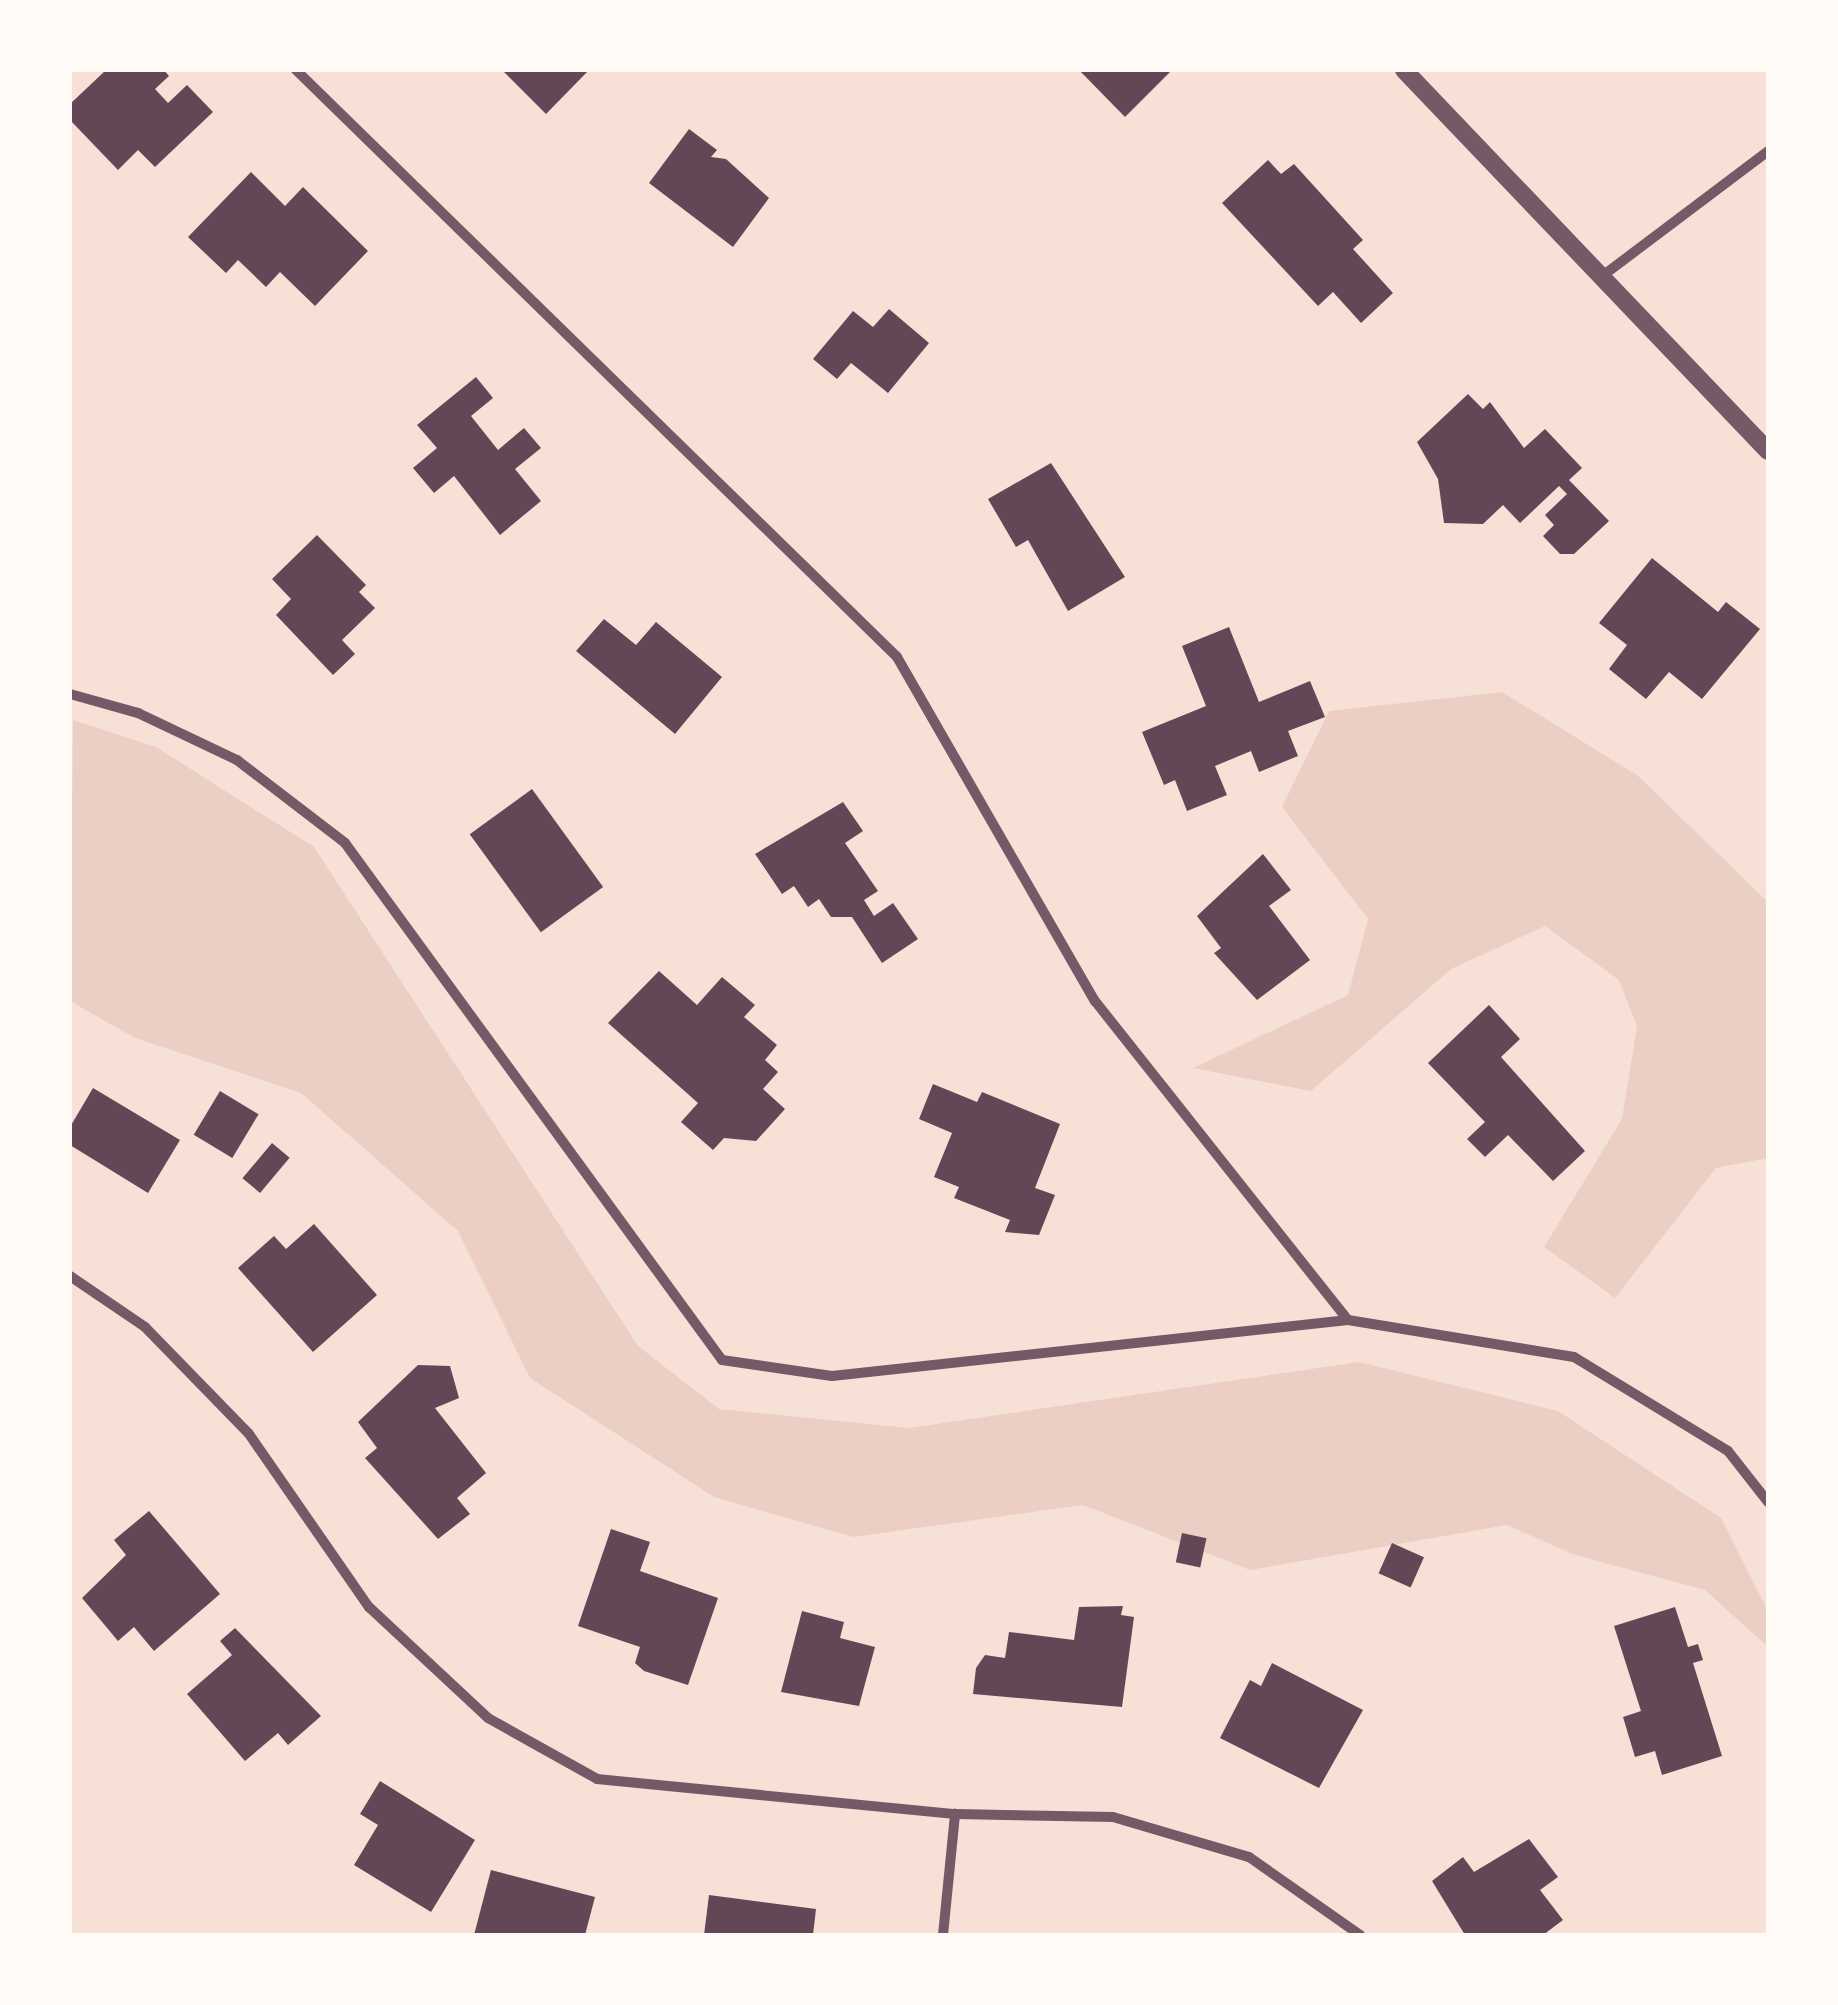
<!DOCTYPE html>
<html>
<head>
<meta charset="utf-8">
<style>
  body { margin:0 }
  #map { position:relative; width:1838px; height:2005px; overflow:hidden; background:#f7e1d7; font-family:"Asap Condensed",sans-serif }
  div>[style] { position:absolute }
  .green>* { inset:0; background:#ebcfc5 }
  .building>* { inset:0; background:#644757; transform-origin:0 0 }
  .minor>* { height:10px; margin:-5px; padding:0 5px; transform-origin:5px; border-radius:5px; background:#755966 }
  .tertiary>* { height:18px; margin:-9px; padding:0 9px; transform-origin:9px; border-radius:9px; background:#755966 }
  span { translate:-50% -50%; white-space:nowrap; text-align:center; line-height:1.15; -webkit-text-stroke:9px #fffaf5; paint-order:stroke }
  .frame { position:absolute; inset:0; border:72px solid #fffaf5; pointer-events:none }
</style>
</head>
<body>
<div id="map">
  <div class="green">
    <i style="clip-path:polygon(1502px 692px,1637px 775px,1768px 902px,1768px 1158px,1716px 1168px,1615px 1298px,1544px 1247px,1622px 1119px,1637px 1026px,1619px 980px,1545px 926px,1451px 969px,1311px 1091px,1193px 1068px,1348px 995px,1368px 919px,1282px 807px,1329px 711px)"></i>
    <i style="clip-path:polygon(73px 720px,156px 747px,314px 847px,638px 1346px,719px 1409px,909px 1428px,1359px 1362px,1558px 1411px,1721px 1518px,1768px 1611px,1768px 1647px,1705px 1590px,1575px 1555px,1507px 1525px,1250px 1570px,1083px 1505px,853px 1537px,714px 1497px,530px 1378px,458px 1231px,301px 1093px,135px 1038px,70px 1001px)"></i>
  </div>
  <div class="building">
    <i style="clip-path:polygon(106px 70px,164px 70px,169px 76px,155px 89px,168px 103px,187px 85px,213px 112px,155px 167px,138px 150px,118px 170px,70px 120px,70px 104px)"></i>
    <i style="clip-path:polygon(502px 70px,589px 70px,546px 114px)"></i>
    <i style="clip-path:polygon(1079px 70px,1172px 70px,1125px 117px)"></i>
    <i style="clip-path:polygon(689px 129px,717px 150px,711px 157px,726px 159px,769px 198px,733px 247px,649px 183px)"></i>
    <i style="clip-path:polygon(1268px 160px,1281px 174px,1294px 164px,1363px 240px,1353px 249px,1393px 293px,1361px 323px,1333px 292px,1318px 306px,1222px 203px)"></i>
    <i style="clip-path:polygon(251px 172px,285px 206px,303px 187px,368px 251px,315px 306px,280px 272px,266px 287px,238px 260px,226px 273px,188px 237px)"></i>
    <i style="clip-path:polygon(889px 309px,929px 343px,888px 393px,851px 363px,837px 379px,813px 359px,853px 311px,873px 327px)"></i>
    <i style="clip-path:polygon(476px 377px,493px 398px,471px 416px,498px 450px,524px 428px,541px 448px,515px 469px,541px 501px,500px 535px,454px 476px,434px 493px,413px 468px,437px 448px,417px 425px)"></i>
    <i style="clip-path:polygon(1468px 394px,1483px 409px,1490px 402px,1524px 448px,1545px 429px,1582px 468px,1569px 480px,1609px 521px,1574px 554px,1560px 554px,1543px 536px,1554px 525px,1545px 515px,1567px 494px,1559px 486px,1520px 523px,1503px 505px,1483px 524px,1444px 523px,1438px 479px,1417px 442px)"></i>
    <i style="clip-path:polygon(1051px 463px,1125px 577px,1068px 611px,1028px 540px,1016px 547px,988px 499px)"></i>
    <i style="clip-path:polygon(317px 535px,366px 585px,359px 592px,375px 608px,342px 640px,355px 654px,333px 675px,276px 615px,291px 599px,272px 579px)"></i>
    <i style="clip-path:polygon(1652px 558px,1718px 612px,1726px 602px,1760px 629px,1702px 699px,1669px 672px,1646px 699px,1609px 669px,1627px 645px,1599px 623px)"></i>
    <i style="clip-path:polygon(604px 619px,636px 645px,656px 622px,722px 677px,675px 734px,576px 651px)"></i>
    <i style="clip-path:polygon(1229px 627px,1259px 702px,1310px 681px,1325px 717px,1288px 731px,1298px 756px,1259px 772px,1251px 751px,1215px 766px,1227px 795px,1187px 811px,1175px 780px,1164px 785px,1142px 732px,1206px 706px,1182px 646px)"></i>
    <i style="left:532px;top:789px;width:121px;height:77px;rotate:54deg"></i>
    <i style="clip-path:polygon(843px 802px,863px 831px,845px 843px,878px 891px,864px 900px,874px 916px,893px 903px,918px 939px,882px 963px,852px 917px,831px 917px,819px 899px,808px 907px,794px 886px,782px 894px,755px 854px)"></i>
    <i style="clip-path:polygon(1263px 854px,1291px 890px,1269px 906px,1310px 960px,1257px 1000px,1214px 953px,1221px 948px,1197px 916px)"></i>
    <i style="clip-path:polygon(659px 971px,697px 1005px,722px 977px,755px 1005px,744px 1017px,777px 1045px,765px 1060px,778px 1072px,763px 1089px,785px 1109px,756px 1141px,724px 1138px,713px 1150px,681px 1122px,698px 1103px,608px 1023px)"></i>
    <i style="clip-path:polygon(1489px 1005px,1520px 1039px,1501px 1057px,1585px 1151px,1553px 1181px,1508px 1135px,1485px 1157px,1467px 1139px,1485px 1122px,1428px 1063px)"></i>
    <i style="clip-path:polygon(933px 1084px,977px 1102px,982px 1092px,1060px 1124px,1035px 1188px,1055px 1195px,1039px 1235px,1005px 1232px,1010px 1220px,954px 1198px,959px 1187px,934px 1177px,952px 1133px,919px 1119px)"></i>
    <i style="clip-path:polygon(93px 1088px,180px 1140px,148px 1193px,70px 1145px,70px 1127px)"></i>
    <i style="left:220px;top:1091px;width:45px;height:51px;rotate:31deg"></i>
    <i style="left:272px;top:1143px;width:23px;height:46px;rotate:40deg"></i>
    <i style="clip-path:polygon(314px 1224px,377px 1295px,313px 1352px,238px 1268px,274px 1236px,286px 1249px)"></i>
    <i style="clip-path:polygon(418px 1365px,450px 1366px,459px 1398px,435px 1408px,486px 1473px,457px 1498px,470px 1514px,438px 1539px,365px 1458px,377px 1448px,358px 1422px)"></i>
    <i style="clip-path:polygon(149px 1511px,220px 1594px,154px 1651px,134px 1627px,118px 1641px,82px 1598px,126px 1555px,114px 1540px)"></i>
    <i style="clip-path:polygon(611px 1529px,650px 1542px,640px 1571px,718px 1598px,688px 1685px,644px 1671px,635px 1663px,640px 1647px,578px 1626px)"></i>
    <i style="left:1182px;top:1533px;width:25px;height:30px;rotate:12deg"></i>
    <i style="left:1392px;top:1543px;width:35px;height:33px;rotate:24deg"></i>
    <i style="clip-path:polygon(1123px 1606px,1121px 1615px,1134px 1617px,1122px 1707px,973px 1694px,976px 1668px,985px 1655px,1005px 1658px,1009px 1632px,1074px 1640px,1079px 1607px)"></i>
    <i style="clip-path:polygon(1675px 1607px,1688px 1647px,1698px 1644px,1703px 1660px,1693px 1663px,1722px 1756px,1662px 1775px,1655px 1751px,1635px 1757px,1623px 1717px,1641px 1711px,1614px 1626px)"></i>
    <i style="clip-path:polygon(802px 1611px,844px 1622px,840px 1638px,875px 1647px,859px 1706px,781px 1692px)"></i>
    <i style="clip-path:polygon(235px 1628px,321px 1716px,288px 1745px,278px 1733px,245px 1761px,187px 1694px,232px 1655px,220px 1641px)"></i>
    <i style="clip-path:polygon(1272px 1663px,1363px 1710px,1319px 1788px,1220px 1738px,1250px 1680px,1261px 1686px)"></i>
    <i style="clip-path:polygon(380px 1781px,475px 1840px,431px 1912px,354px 1865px,378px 1825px,360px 1814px)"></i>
    <i style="clip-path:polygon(1529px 1839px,1558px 1877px,1540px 1890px,1563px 1920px,1543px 1935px,1465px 1935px,1432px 1881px,1463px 1857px,1474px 1872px)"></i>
    <i style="clip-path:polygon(491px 1870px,595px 1897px,585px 1935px,474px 1935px)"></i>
    <i style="clip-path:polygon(709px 1895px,816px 1909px,813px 1935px,704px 1935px)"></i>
  </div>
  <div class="minor">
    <i style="left:296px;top:70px;width:840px;rotate:44.32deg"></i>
    <i style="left:897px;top:657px;width:397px;rotate:60.1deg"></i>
    <i style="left:1095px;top:1001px;width:407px;rotate:51.6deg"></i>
    <i style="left:1601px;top:277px;width:209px;rotate:-37deg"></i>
    <i style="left:70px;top:694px;width:71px;rotate:15.6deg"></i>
    <i style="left:138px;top:713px;width:110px;rotate:25.4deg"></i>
    <i style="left:237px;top:760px;width:136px;rotate:37.5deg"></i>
    <i style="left:345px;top:843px;width:640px;rotate:53.9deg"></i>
    <i style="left:722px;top:1360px;width:111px;rotate:8.3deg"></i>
    <i style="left:832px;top:1376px;width:519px;rotate:-6.19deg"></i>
    <i style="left:1348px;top:1320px;width:229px;rotate:9.3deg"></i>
    <i style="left:1574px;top:1357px;width:180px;rotate:31.4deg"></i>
    <i style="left:1728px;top:1451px;width:65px;rotate:51.9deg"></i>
    <i style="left:70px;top:1276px;width:91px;rotate:34.2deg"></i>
    <i style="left:145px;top:1327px;width:149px;rotate:45.8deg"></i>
    <i style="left:249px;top:1434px;width:211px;rotate:55.3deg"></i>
    <i style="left:369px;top:1607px;width:163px;rotate:43deg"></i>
    <i style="left:488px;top:1718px;width:125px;rotate:29.2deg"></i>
    <i style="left:597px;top:1779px;width:360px;rotate:5.6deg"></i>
    <i style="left:955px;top:1814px;width:158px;rotate:1.1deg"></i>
    <i style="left:1113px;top:1817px;width:142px;rotate:16.4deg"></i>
    <i style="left:1249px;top:1857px;width:136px;rotate:35.1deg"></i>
    <i style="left:943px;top:1935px;width:122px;rotate:-84.3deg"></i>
  </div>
  <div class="tertiary">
    <i style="left:1404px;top:70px;width:527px;rotate:46.31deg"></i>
  </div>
  <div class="frame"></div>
</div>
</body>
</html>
